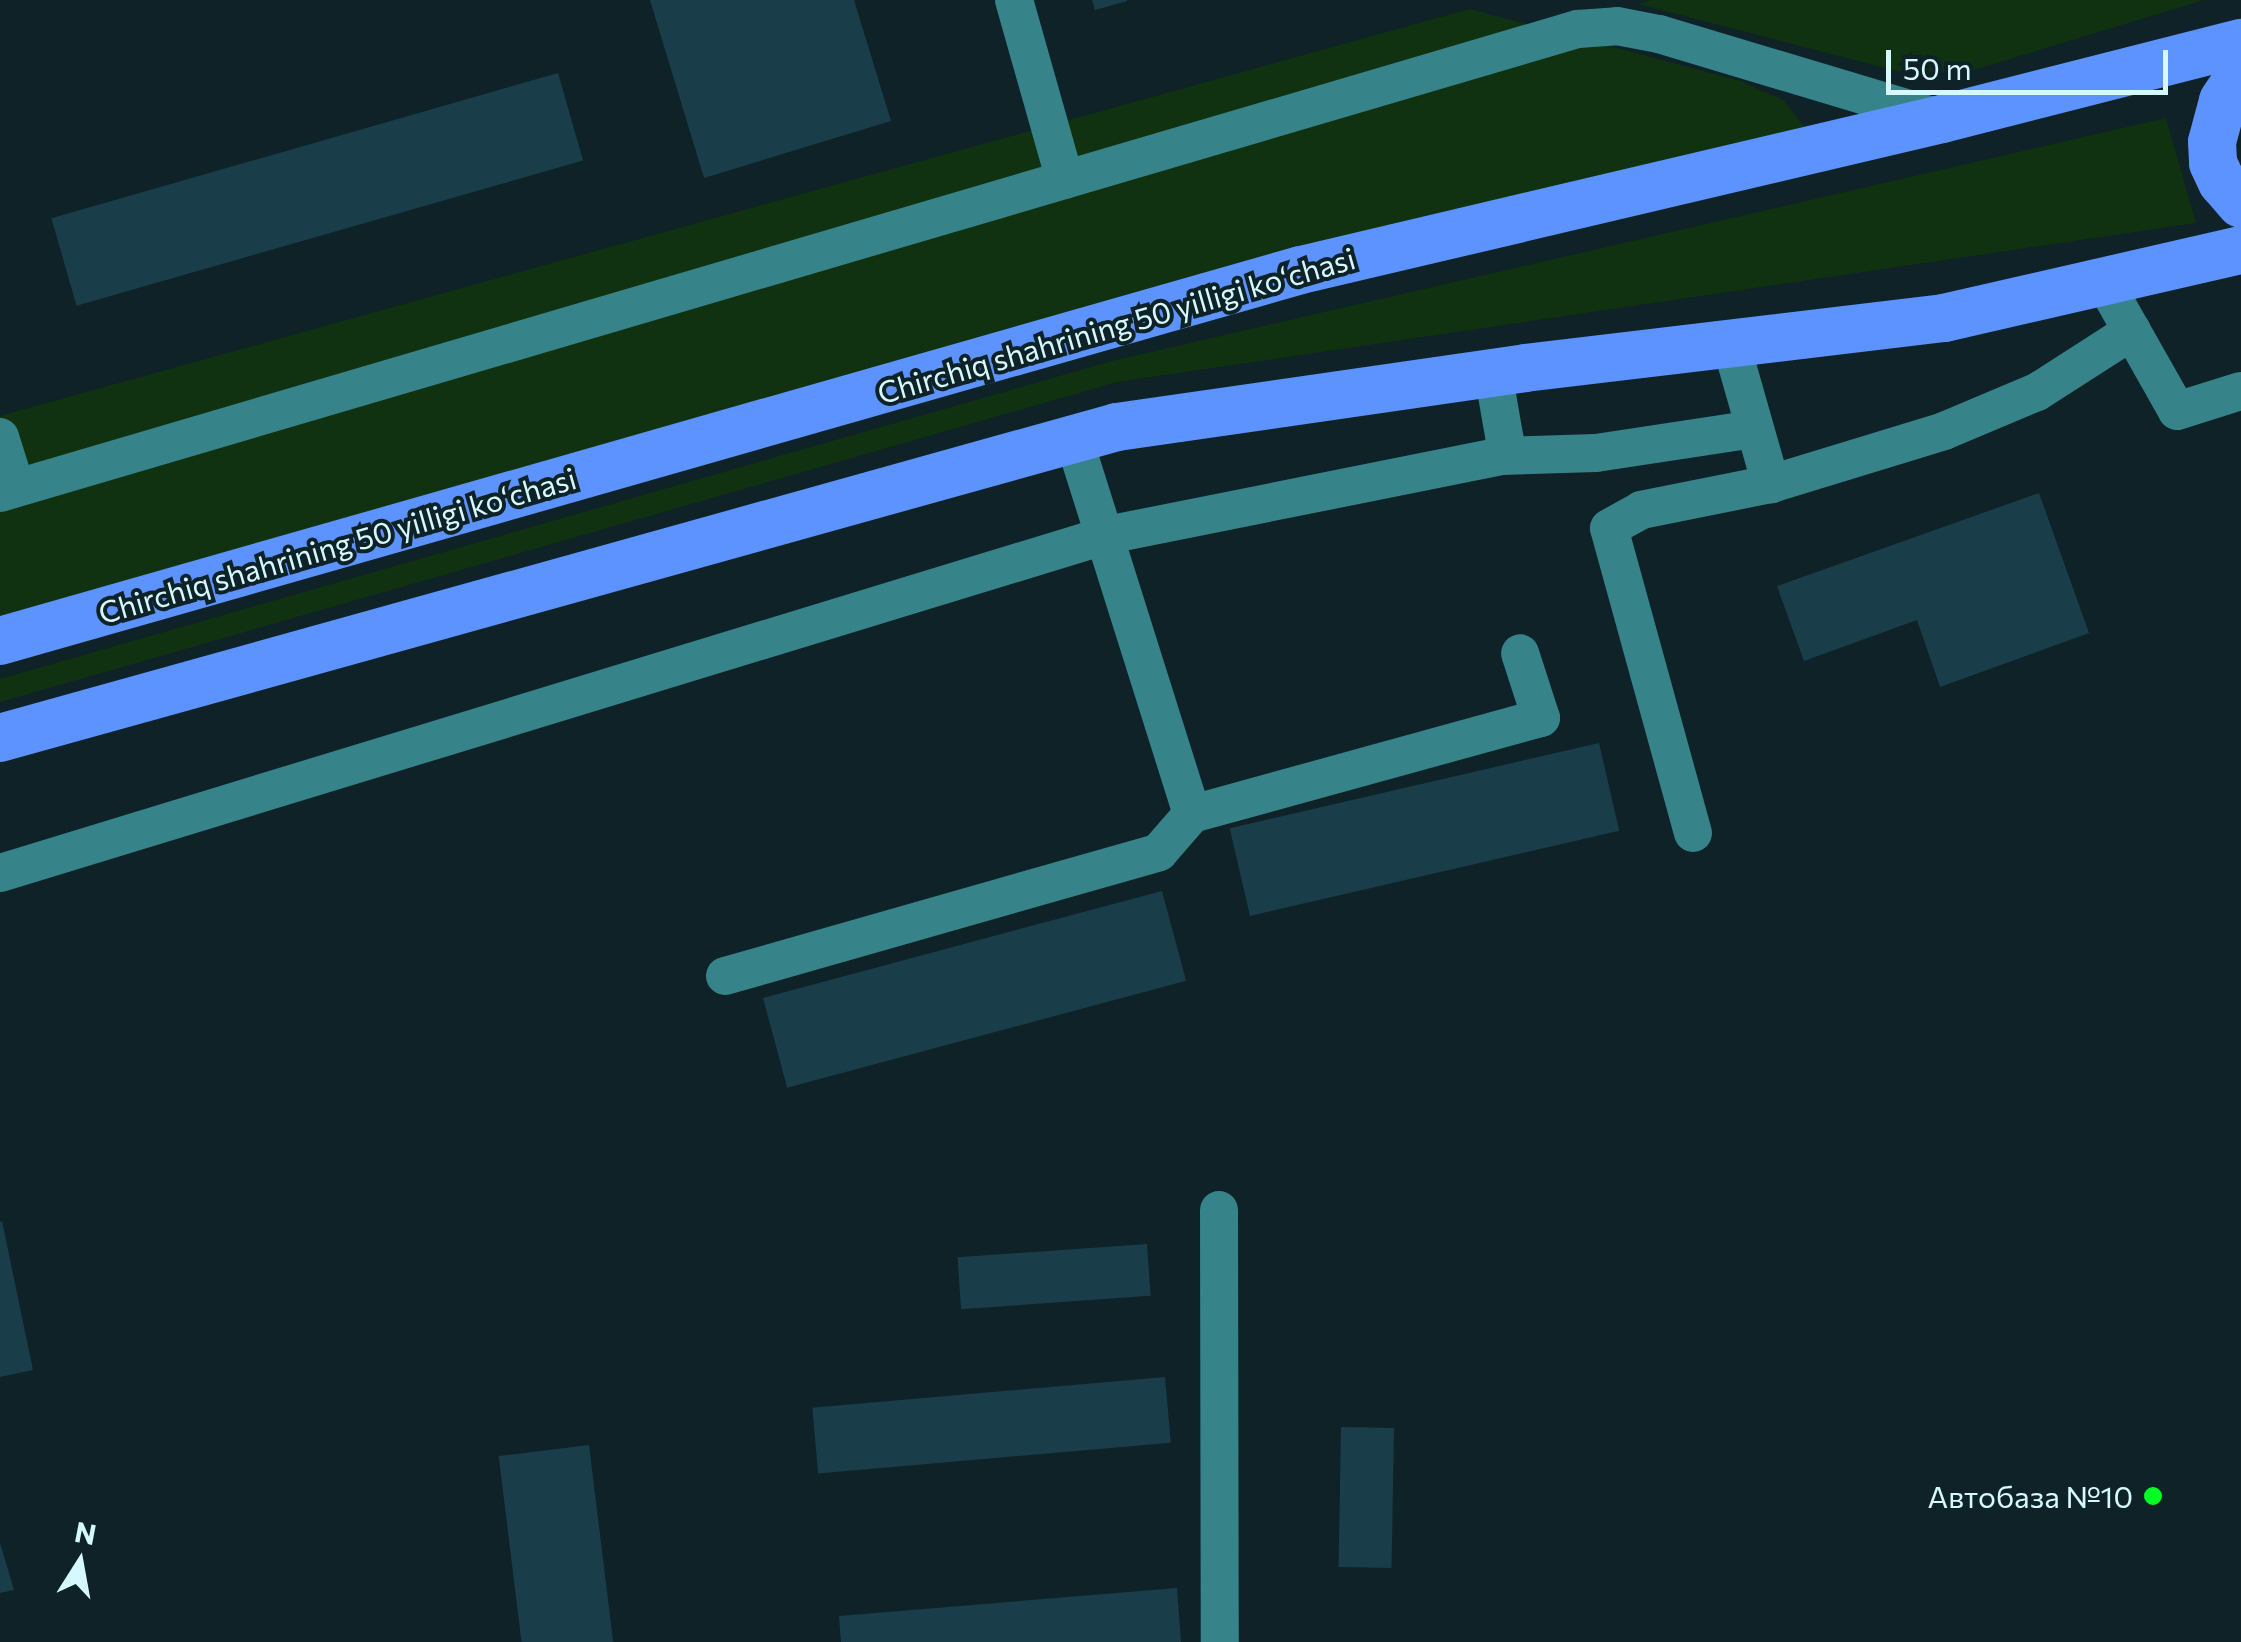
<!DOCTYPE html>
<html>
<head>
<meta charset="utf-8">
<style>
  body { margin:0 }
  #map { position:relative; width:2241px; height:1642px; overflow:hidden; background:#0e2228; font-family:Commissioner,sans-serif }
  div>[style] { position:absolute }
  .green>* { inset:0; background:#113211 }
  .building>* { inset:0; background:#193e4a; transform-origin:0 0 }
  .minor>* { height:38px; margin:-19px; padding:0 19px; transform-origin:19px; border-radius:19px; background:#36838a }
  .major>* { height:48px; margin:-24px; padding:0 24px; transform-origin:24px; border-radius:24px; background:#5c93ff }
  .dots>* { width:28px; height:28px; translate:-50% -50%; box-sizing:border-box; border:5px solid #0e2228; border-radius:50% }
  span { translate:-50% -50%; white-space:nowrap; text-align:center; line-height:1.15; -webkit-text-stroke:8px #0e2228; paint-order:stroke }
  .street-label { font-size:30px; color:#d5f9ff }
  .poi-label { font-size:30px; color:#d5f9ff }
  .right { translate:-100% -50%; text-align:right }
  .north { position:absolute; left:30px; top:1512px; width:100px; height:100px; -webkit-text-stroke:8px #0e2228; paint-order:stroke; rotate:11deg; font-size:28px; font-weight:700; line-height:40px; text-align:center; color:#d5f9ff }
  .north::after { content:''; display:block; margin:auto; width:35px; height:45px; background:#d5f9ff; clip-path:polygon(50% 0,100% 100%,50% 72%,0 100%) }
  .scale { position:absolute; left:1886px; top:50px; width:282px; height:45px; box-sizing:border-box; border:5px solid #d5f9ff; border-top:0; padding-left:12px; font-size:30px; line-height:35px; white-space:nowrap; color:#d5f9ff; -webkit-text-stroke:8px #0e2228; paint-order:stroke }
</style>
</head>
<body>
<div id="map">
  <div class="green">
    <i style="clip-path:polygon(1651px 0,2204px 0,1967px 72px,1901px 72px,1638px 4px)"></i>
    <i style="clip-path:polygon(1470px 9px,1741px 81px,1783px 100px,1805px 128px,0 622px,0 416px)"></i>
    <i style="clip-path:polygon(2166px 118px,2196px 223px,1117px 382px,0 702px,0 679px,1112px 361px)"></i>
  </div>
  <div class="building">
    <i style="clip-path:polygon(650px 0,854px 0,891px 121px,704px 178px)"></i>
    <i style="clip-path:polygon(1092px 0,1127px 0,1127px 1px,1095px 10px)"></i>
    <i style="left:558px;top:73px;width:91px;height:527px;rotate:74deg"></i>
    <i style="clip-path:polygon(2039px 493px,2089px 633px,1940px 687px,1917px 620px,1804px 661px,1777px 586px)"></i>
    <i style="left:1599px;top:743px;width:90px;height:379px;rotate:77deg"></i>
    <i style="left:1162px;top:891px;width:93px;height:413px;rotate:75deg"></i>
    <i style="clip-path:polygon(2px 1221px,33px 1370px,0 1377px,0 1222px)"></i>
    <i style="left:1147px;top:1244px;width:52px;height:190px;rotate:86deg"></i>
    <i style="left:1165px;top:1377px;width:66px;height:354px;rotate:85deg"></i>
    <i style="left:1341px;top:1427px;width:53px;height:140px;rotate:1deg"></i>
    <i style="left:589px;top:1445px;width:198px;height:91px;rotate:83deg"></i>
    <i style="clip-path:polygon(0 1543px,14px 1590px,0 1593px)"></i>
    <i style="clip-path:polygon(1177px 1588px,1181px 1642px,841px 1642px,839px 1616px)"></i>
  </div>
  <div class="minor">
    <i style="left:1014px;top:0;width:187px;rotate:74.2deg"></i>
    <i style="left:2103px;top:280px;width:150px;rotate:60.5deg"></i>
    <i style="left:2177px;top:411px;width:67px;rotate:-17.4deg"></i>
    <i style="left:1731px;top:344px;width:146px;rotate:74.1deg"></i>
    <i style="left:1771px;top:484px;width:181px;rotate:-17deg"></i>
    <i style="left:1944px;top:431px;width:101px;rotate:-22.8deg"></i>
    <i style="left:2037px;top:392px;width:113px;rotate:-32.7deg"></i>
    <i style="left:0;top:437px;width:53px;rotate:72.6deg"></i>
    <i style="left:1501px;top:456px;width:95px;rotate:-1.8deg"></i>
    <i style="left:1596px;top:453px;width:160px;rotate:-8.6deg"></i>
    <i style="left:0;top:493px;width:1645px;rotate:-16.39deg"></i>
    <i style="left:1578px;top:29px;width:39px;rotate:-4deg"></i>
    <i style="left:1617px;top:26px;width:43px;rotate:10.8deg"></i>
    <i style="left:1659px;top:34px;width:295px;rotate:16.7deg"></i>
    <i style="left:1192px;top:814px;width:362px;rotate:-15.4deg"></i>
    <i style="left:1541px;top:718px;width:68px;rotate:-107.9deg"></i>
    <i style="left:1693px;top:833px;width:316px;rotate:-105.4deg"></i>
    <i style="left:1609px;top:528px;width:37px;rotate:-29deg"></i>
    <i style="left:1641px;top:510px;width:133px;rotate:-11.3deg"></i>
    <i style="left:0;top:873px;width:1157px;rotate:-16.98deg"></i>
    <i style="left:1107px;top:535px;width:402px;rotate:-11.3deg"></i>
    <i style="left:1501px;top:456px;width:16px;rotate:-75deg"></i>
    <i style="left:1505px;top:441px;width:70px;rotate:-99.9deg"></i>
    <i style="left:725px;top:976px;width:451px;rotate:-15.9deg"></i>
    <i style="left:1159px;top:852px;width:50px;rotate:-49deg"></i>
    <i style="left:1192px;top:814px;width:393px;rotate:-107.5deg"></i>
    <i style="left:1219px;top:1210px;width:432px;rotate:89.9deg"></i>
  </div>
  <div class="major">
    <i style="left:2241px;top:74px;width:32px;rotate:124deg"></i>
    <i style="left:2223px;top:101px;width:42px;rotate:105deg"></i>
    <i style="left:2212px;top:142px;width:21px;rotate:87deg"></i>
    <i style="left:2213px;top:163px;width:21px;rotate:65deg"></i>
    <i style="left:2222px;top:182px;width:29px;rotate:49deg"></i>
    <i style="left:0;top:641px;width:1353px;rotate:-15.92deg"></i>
    <i style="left:1301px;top:270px;width:659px;rotate:-13.26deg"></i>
    <i style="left:1942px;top:119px;width:309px;rotate:-14.3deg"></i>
    <i style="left:0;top:738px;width:1159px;rotate:-15.56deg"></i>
    <i style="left:1117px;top:427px;width:412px;rotate:-8.2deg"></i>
    <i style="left:1525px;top:368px;width:422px;rotate:-6.8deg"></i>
    <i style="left:1944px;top:318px;width:305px;rotate:-12.9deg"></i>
  </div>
  <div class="dots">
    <i style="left:2153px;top:1496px;background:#01ff24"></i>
  </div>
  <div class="street-label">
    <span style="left:1116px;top:325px;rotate:-16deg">Chirchiq shahrining 50 yilligi koʻchasi</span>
    <span style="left:337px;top:545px;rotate:-16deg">Chirchiq shahrining 50 yilligi koʻchasi</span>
  </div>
  <div class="poi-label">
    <span class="right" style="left:2133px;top:1496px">Автобаза №10</span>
  </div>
  <div class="north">N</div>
  <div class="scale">50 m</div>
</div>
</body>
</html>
